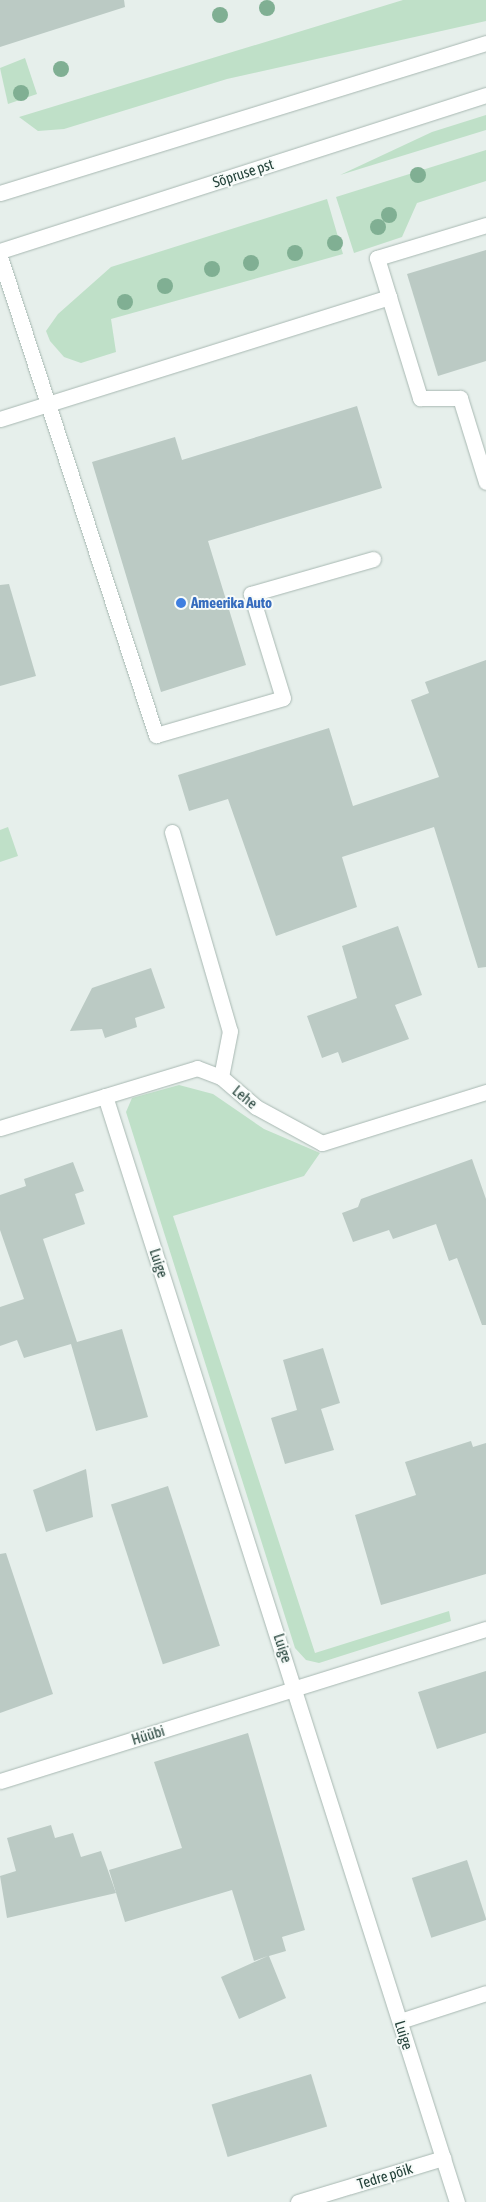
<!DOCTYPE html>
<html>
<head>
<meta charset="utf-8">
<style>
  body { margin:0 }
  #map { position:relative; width:486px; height:2202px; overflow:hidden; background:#e6efeb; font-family:"Asap Condensed",sans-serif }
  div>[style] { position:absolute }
  .green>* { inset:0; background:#bfe0c8 }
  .building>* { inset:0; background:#bbcac4; transform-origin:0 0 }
  .roads { filter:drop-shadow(0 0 1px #a8b8b2) drop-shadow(0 0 1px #a8b8b2) }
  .service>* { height:15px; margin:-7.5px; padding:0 7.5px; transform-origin:7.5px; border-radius:7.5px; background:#fff }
  .minor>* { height:15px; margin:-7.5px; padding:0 7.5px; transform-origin:7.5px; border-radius:7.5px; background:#fff }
  .secondary>* { height:15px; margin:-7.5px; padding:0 7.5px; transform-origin:7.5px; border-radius:7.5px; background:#fff }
  .trees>* { width:16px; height:16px; margin:-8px; border-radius:50%; background:#80af93 }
  .dots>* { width:14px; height:14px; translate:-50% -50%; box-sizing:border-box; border:2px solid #f7fbf9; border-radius:50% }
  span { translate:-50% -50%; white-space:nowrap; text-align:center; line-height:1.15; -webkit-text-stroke:4px #f7fbf9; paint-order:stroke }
  .street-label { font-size:15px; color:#24423a }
  .shop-label { font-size:15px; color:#366cbe; font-weight:700 }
  .left { translate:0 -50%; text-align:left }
</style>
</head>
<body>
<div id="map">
  <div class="green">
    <i style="clip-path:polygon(403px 0,486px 0,486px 21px,227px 79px,64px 129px,38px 131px,19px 117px)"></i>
    <i style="clip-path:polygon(25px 58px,37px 94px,8px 104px,0 68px)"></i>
    <i style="clip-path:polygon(486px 115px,486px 130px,340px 175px,432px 132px)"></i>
    <i style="clip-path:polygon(486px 150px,486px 181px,417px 203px,402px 237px,354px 253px,336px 197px)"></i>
    <i style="clip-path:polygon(327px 199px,343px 254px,111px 319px,116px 352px,81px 363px,64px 357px,50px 341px,46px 331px,58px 314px,111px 267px)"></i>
    <i style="clip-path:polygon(8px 827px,18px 856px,0 862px,0 830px)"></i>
    <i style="clip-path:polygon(179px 1085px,213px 1094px,264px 1129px,320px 1153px,304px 1176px,173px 1216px,315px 1653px,449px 1611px,451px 1621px,319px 1663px,306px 1660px,295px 1648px,126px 1112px,132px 1098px)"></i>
  </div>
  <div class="building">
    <i style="clip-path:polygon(0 0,124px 0,125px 7px,0 47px)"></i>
    <i style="clip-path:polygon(486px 250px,486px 361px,438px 376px,407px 274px)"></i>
    <i style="clip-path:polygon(357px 406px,382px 488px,208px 541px,246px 665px,161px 692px,92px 462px,175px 437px,182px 460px)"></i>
    <i style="clip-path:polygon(9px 584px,36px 676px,0 686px,0 585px)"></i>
    <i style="clip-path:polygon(486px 660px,486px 967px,478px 968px,434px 827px,342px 857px,357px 907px,276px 936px,228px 799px,189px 811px,178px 775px,329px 728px,353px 806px,439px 777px,411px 700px,429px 693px,425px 682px)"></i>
    <i style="clip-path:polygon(398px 926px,422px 995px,395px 1005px,409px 1039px,342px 1063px,338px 1052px,322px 1058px,307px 1016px,357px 998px,342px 946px)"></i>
    <i style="clip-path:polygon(151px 968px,165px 1008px,135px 1018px,137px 1027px,105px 1038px,102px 1029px,70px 1031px,92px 988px)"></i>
    <i style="clip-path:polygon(472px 1159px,486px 1199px,486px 1325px,482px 1325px,457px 1258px,449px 1261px,436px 1224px,393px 1239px,389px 1230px,353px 1242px,342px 1213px,358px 1207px,361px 1199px)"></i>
    <i style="clip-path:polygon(73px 1162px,84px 1191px,75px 1194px,85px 1224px,43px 1239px,77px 1342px,122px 1329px,148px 1417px,96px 1431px,71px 1344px,24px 1358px,17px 1340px,0 1346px,0 1307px,24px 1299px,0 1230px,0 1195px,26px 1186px,24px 1179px)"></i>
    <i style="clip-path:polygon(323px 1348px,340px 1403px,321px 1409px,334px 1450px,285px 1464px,271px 1418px,297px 1410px,283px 1360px)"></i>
    <i style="clip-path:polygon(471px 1441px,473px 1447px,486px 1443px,486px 1574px,381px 1605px,355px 1515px,416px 1495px,405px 1462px)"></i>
    <i style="clip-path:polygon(86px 1469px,93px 1517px,46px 1532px,33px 1490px)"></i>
    <i style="left:168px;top:1486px;width:168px;height:60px;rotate:72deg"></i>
    <i style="clip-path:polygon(6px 1553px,53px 1694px,0 1713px,0 1554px)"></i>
    <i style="clip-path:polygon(486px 1671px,486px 1733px,437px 1749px,418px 1692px)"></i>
    <i style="clip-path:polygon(248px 1733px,305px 1930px,282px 1937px,286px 1951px,269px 1956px,286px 1998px,239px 2019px,221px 1977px,268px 1956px,254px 1961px,232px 1890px,125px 1922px,109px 1870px,182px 1848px,154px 1762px)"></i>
    <i style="clip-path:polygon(51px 1825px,55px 1838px,73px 1833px,81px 1857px,101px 1851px,116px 1893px,7px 1918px,0 1876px,16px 1871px,7px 1838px)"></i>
    <i style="left:467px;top:1860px;width:63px;height:58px;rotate:72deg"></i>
    <i style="left:311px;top:2074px;width:55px;height:104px;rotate:73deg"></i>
  </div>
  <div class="roads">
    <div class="service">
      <i style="left:0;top:257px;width:503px;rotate:71.93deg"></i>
      <i style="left:156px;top:735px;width:132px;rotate:-16.2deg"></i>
      <i style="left:283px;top:698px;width:109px;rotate:-107.1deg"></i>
      <i style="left:251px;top:594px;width:127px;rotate:-16deg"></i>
      <i style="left:172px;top:832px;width:207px;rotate:73.8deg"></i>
      <i style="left:230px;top:1031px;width:47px;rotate:101.1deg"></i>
      <i style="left:296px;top:1688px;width:199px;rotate:-17.3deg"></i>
      <i style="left:400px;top:2021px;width:90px;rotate:-18deg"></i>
    </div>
    <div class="minor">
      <i style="left:389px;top:297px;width:41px;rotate:-107.1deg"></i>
      <i style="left:377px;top:258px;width:114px;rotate:-16.8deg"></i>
      <i style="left:0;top:419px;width:408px;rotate:-17.4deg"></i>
      <i style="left:389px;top:297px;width:106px;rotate:72.9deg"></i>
      <i style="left:420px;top:398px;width:40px"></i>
      <i style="left:460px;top:398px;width:88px;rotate:72.8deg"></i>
      <i style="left:105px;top:1096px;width:1161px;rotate:72.35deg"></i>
      <i style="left:0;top:1128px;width:206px;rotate:-16.9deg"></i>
      <i style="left:197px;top:1068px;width:26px;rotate:21deg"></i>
      <i style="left:221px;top:1077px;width:46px;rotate:40.6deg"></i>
      <i style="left:256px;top:1107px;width:75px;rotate:28.6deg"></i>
      <i style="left:322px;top:1143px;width:172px;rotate:-17.3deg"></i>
      <i style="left:0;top:1781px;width:310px;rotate:-17.4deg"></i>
      <i style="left:298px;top:2202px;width:152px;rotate:-16.9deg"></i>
    </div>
    <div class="secondary">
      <i style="left:0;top:193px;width:509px;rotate:-17.15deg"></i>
      <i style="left:0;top:251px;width:510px;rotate:-17.8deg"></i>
    </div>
  </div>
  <div class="trees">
    <i style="left:267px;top:8px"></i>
    <i style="left:220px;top:15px"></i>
    <i style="left:61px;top:69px"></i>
    <i style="left:21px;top:93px"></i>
    <i style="left:418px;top:175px"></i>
    <i style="left:389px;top:215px"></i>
    <i style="left:378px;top:227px"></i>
    <i style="left:335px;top:243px"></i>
    <i style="left:295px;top:253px"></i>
    <i style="left:251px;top:263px"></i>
    <i style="left:212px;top:269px"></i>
    <i style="left:165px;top:286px"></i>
    <i style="left:125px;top:302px"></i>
  </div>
  <div class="dots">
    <i style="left:181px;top:603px;background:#3f7fe0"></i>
  </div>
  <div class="street-label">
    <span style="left:243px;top:173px;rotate:-18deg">Sõpruse pst</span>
    <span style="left:245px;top:1097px;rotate:39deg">Lehe</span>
    <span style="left:159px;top:1263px;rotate:72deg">Luige</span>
    <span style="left:283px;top:1648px;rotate:72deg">Luige</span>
    <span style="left:148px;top:1735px;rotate:-17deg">Hüübi</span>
    <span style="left:404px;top:2035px;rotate:73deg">Luige</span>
    <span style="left:385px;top:2176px;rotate:-17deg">Tedre põik</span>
  </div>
  <div class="shop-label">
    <span class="left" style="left:191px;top:603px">Ameerika Auto</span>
  </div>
</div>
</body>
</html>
